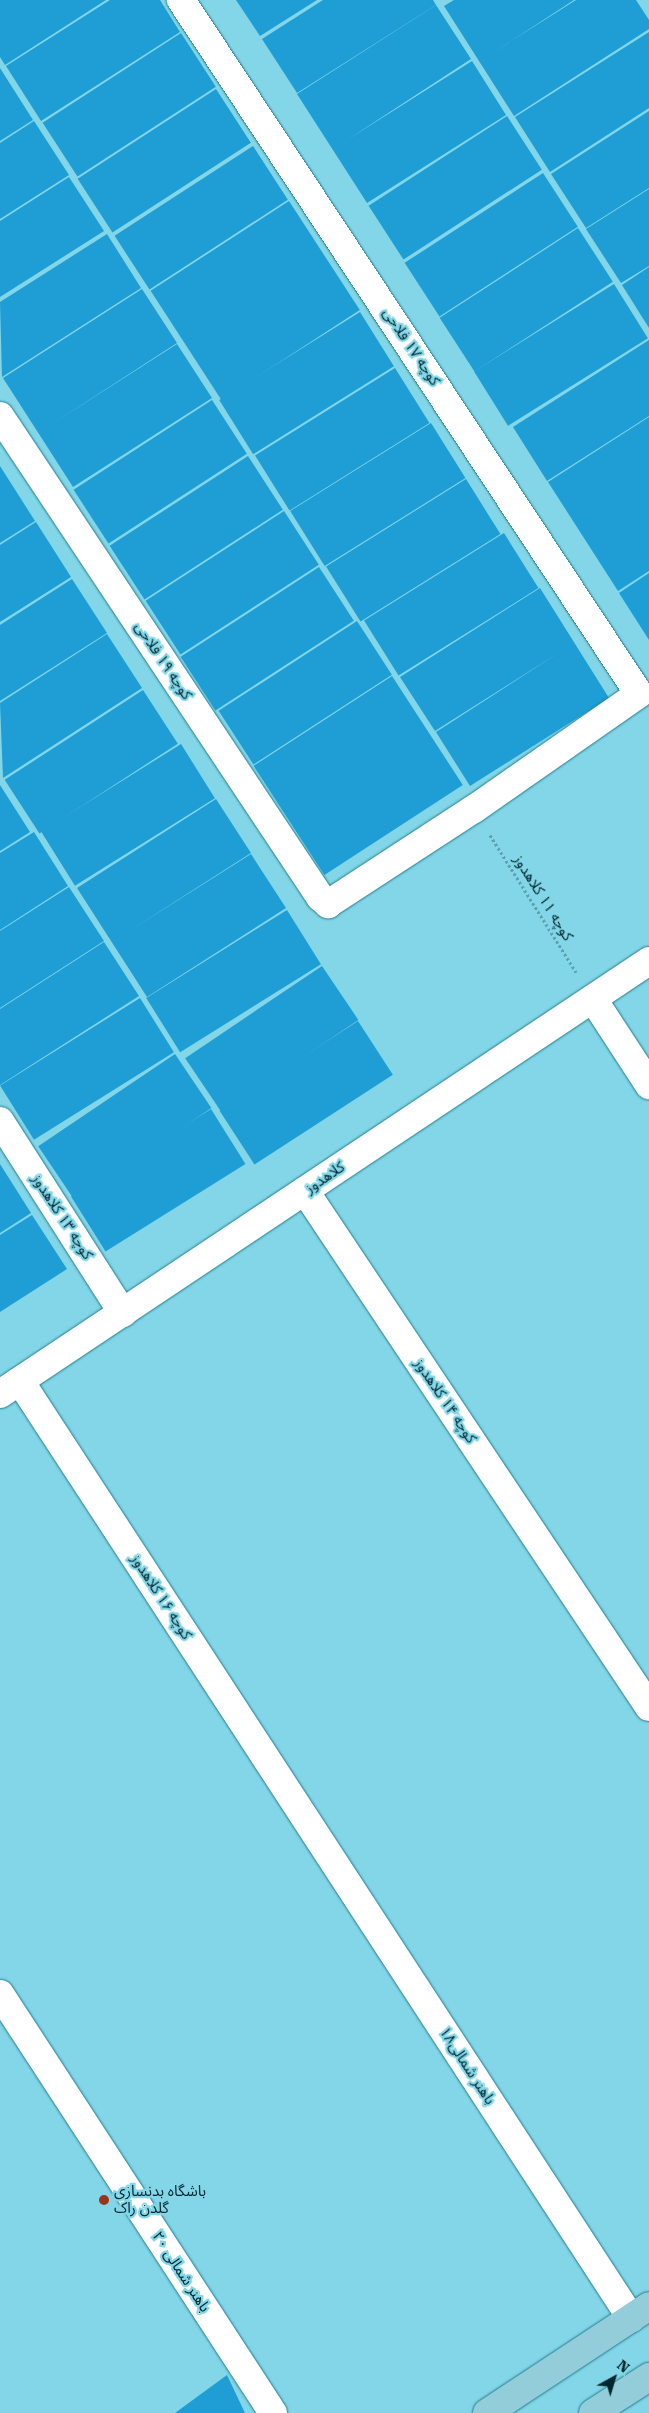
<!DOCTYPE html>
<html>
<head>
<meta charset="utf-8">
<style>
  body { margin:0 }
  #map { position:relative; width:649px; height:2413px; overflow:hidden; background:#82d6e8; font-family:"Roboto Serif","Noto Sans Arabic",serif }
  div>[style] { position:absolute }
  .building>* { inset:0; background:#1e9ed5; transform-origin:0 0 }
  .path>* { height:3px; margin-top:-1.5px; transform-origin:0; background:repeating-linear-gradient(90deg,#5ba1af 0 2.5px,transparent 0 5px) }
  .roads { filter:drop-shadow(0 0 1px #227d8e) drop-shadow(0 0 1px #227d8e) }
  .minor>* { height:28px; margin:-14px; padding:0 14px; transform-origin:14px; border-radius:14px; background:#fff }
  .major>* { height:28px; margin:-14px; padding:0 14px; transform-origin:14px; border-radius:14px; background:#92cdd9 }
  .dots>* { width:14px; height:14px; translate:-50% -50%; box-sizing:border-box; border:2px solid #82d6e8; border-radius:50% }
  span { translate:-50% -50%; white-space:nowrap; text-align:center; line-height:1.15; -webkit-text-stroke:4.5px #82d6e8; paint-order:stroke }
  .street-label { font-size:15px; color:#01262d }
  .poi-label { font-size:15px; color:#01262d }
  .left { translate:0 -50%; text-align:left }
  .north { position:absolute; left:589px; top:2353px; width:50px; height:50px; -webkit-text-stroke:4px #82d6e8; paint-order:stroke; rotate:39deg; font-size:14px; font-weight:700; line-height:20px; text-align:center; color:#01262d }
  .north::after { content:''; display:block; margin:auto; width:18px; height:22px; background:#01262d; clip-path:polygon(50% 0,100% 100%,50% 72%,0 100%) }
</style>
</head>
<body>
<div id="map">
  <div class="building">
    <i style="clip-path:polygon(0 0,106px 0,5px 65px,0 57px)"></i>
    <i style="clip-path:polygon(110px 0,160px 0,180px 32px,41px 121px,6px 66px)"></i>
    <i style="clip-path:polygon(236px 0,317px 0,260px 36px)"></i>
    <i style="clip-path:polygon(323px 0,433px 0,436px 5px,297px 93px,262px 39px)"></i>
    <i style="clip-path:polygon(454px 0,574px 0,494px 52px,576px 0,636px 0,649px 20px,649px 29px,514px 116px,444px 6px)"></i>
    <i style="clip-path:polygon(436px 5px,471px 59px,347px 140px,472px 61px,506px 115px,367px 203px,297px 94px)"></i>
    <i style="clip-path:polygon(649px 32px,649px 108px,550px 172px,515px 117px)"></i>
    <i style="left:181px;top:33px;width:64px;height:165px;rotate:57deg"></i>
    <i style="clip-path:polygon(0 68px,33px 120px,0 141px)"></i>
    <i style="left:216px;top:89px;width:64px;height:165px;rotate:57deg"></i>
    <i style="clip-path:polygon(649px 111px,649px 188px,586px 228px,551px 174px)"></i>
    <i style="left:507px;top:116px;width:64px;height:165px;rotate:57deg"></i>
    <i style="clip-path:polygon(34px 121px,69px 175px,0 219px,0 143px)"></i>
    <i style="left:253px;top:146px;width:64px;height:165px;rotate:57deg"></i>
    <i style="left:543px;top:173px;width:64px;height:165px;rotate:57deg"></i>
    <i style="clip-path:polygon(69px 177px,104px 231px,0 297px,0 221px)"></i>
    <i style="clip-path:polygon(649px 189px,649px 266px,621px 283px,586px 229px)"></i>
    <i style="left:289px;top:201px;width:130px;height:165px;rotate:57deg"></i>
    <i style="left:578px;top:228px;width:64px;height:165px;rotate:57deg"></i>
    <i style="clip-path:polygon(107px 234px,141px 288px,2px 377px,0 302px)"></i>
    <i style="clip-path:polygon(649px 267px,649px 328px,622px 285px)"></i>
    <i style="left:614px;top:284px;width:64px;height:165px;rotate:58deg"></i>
    <i style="clip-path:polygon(142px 289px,177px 343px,52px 424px,177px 344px,212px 398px,73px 487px,3px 378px)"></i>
    <i style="left:360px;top:312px;width:64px;height:166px;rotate:58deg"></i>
    <i style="clip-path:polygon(649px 340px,649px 416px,547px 481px,513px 427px)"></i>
    <i style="left:395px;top:368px;width:65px;height:165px;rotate:58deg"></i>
    <i style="left:212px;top:400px;width:64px;height:165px;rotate:57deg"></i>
    <i style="clip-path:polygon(649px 417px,649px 571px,618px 591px,548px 482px)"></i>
    <i style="left:431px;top:423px;width:65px;height:166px;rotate:58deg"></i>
    <i style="left:248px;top:456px;width:64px;height:165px;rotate:57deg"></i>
    <i style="clip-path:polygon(0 466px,35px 521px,0 543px)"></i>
    <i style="left:466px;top:479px;width:65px;height:165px;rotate:58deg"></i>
    <i style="left:284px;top:511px;width:64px;height:165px;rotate:57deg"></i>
    <i style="clip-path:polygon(36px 522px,71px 577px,0 622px,0 545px)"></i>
    <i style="left:504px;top:533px;width:65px;height:165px;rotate:58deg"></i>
    <i style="left:319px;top:567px;width:64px;height:165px;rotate:57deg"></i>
    <i style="clip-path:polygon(649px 573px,649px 640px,619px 593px)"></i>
    <i style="clip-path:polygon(72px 579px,107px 633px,0 701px,0 625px)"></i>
    <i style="clip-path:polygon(540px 588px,609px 698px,470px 786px,436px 732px,560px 652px,435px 731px,400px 677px)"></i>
    <i style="left:357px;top:621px;width:64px;height:165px;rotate:57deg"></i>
    <i style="clip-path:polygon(107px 634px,142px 688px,3px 778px,0 703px)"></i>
    <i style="left:392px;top:676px;width:130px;height:165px;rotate:57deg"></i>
    <i style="left:143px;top:690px;width:64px;height:165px;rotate:57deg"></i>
    <i style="left:181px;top:744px;width:64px;height:165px;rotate:58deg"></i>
    <i style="clip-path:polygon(0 785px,30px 832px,0 851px)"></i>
    <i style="clip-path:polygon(216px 799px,251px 853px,126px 933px,251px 854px,286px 908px,147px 997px,77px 888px)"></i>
    <i style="clip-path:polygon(34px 832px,68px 886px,0 930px,0 853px)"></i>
    <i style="clip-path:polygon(69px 887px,104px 941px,0 1008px,0 931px)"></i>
    <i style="left:287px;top:910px;width:64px;height:166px;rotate:58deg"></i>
    <i style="clip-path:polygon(104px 942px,139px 996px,0 1085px,0 1009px)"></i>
    <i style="left:322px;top:966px;width:65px;height:165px;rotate:56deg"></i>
    <i style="left:140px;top:998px;width:64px;height:165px;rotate:58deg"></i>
    <i style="left:358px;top:1021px;width:64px;height:165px;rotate:57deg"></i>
    <i style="left:175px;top:1054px;width:65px;height:165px;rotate:56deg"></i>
    <i style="left:211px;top:1109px;width:65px;height:165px;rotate:58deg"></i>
    <i style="clip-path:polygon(0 1164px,31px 1213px,0 1233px)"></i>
    <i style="clip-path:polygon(32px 1215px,67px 1269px,0 1312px,0 1235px)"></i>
    <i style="clip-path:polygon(227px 2375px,245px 2413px,175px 2413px)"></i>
  </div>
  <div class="path">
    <i style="left:490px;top:835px;width:162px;rotate:57.9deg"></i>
  </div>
  <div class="roads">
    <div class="minor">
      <i style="left:0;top:416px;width:578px;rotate:56.36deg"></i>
      <i style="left:320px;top:897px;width:11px;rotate:41deg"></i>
      <i style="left:328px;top:904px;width:174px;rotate:-33.1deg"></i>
      <i style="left:474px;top:809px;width:201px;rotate:-34.9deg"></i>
      <i style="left:639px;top:694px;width:832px;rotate:-123.42deg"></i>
      <i style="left:593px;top:999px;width:103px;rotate:56.9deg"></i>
      <i style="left:0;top:1121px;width:228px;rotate:57.4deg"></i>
      <i style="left:305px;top:1191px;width:620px;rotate:56.31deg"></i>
      <i style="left:20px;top:1381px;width:1119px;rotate:56.89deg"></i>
      <i style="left:0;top:1394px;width:780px;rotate:-33.71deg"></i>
      <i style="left:0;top:1994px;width:500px;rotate:56.91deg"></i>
    </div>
    <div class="major">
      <i style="left:487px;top:2413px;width:194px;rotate:-33.4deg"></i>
      <i style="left:593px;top:2413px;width:67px;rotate:-32.7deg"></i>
    </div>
  </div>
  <div class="dots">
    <i style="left:104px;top:2200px;background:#9c331d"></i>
  </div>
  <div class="street-label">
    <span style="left:411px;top:347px;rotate:56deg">کوچه ۱۷ فلاحی</span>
    <span style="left:163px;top:661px;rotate:56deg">کوچه ۱۹ فلاحی</span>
    <span style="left:543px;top:898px;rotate:58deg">کوچه ۱۱ کلاهدوز</span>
    <span style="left:325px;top:1178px;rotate:-34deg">کلاهدوز</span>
    <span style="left:62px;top:1217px;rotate:57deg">کوچه ۱۳ کلاهدوز</span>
    <span style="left:445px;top:1401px;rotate:56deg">کوچه ۱۴ کلاهدوز</span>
    <span style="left:161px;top:1597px;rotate:57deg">کوچه ۱۶ کلاهدوز</span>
    <span style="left:467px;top:2066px;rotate:57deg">باهنر شمالی۱۸</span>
    <span style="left:181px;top:2272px;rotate:57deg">۲۰ باهنر شمالی</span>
  </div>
  <div class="poi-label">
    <span class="left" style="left:114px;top:2200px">باشگاه بدنسازی<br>گلدن راک</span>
  </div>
  <div class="north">N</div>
</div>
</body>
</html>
